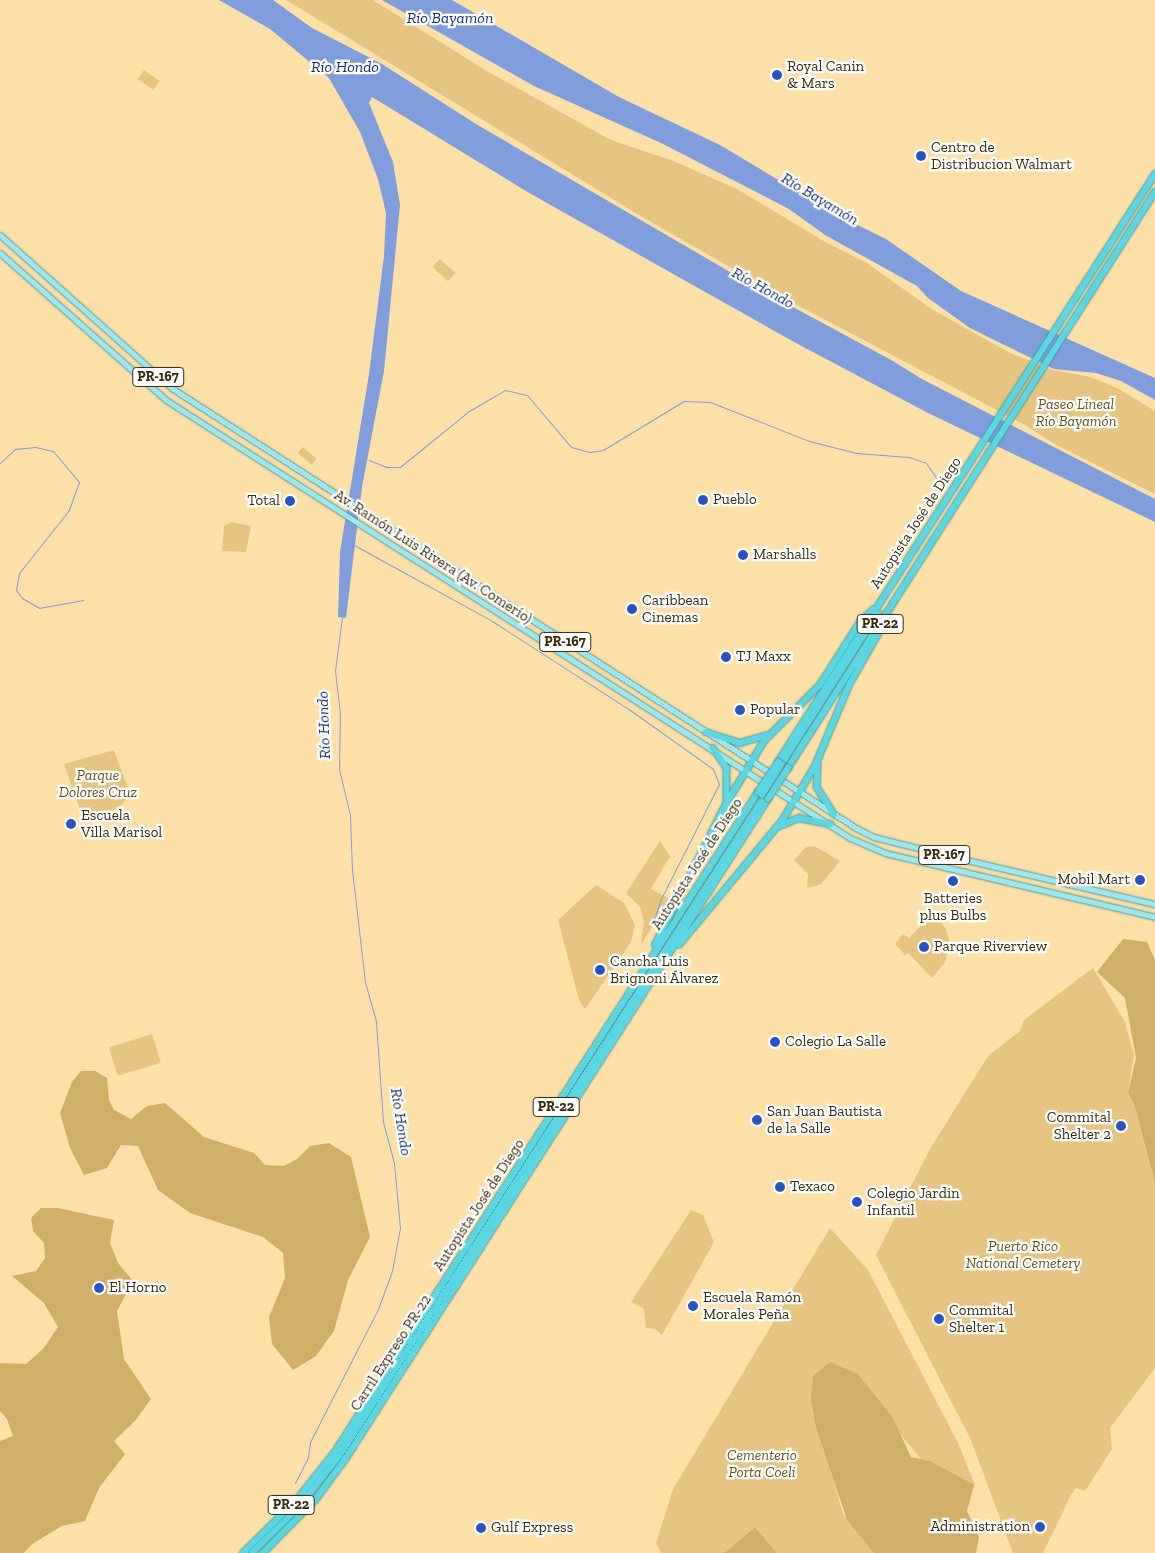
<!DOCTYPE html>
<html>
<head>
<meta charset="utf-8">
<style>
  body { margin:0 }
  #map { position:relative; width:1155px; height:1553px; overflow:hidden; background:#fde0a7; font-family:"Zilla Slab",serif }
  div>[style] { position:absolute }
  .green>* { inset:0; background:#e6c583; transform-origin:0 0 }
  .forest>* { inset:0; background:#d0af69 }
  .water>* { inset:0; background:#809edb }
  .stream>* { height:1px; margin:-0.5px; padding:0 0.5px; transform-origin:0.5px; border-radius:0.5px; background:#809edb }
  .roads { filter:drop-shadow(0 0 1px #4f9b99) drop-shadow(0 0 1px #4f9b99) }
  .primary>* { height:5px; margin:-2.5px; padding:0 2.5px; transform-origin:2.5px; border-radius:2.5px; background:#9de7ef }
  .highway>* { height:5.5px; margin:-2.75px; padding:0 2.75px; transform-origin:2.75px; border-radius:2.75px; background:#5bd7e4 }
  .bridges { filter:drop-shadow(0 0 1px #4f9b99) drop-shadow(0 0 1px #4f9b99) }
  .highway-bridge>* { height:5.5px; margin:-2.75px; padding:0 2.75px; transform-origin:2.75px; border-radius:2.75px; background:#5bd7e4 }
  .dots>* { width:14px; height:14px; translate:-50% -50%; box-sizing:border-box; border:2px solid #fff; border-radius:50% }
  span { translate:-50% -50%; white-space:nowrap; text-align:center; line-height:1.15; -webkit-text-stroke:4.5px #fff; paint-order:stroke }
  .shield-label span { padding:1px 4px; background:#fff; border:1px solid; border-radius:4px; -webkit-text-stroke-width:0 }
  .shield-label { font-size:14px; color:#392c0d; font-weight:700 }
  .poi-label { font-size:15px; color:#392c0d }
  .left { translate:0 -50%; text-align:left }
  .right { translate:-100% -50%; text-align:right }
  .park-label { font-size:15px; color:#67501b; font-style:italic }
  .street-label { font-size:15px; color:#392c0d }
  .water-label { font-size:16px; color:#132e75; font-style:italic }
</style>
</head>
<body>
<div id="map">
  <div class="green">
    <i style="clip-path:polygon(286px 0,373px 0,485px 70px,611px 140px,671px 160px,737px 189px,827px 243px,867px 263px,930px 308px,1010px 353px,1053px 370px,1091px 377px,1119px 389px,1155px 411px,1155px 494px,1056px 445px,1025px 425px,780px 296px,639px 215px)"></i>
    <i style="left:144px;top:70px;width:19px;height:11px;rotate:35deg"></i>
    <i style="left:440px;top:259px;width:21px;height:11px;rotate:43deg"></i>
    <i style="left:303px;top:447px;width:18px;height:8px;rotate:41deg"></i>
    <i style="clip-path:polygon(231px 522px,251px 526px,246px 552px,222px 551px,224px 526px)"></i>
    <i style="clip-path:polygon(114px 750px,130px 794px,119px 808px,83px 818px,64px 764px)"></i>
    <i style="clip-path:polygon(660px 841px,670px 856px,651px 889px,670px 899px,641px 944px,644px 921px,640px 907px,626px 893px)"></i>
    <i style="clip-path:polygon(814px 846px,840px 861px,821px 884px,807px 888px,808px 874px,794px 860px,806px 847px)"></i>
    <i style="clip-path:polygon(596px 885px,624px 903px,635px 925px,631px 942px,585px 1009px,579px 1000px,558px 920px)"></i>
    <i style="clip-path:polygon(934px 913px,946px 929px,950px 943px,945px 962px,932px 978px,908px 953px,905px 955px,895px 944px,903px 934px,909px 938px)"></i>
    <i style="clip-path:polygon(1093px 968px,1125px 1022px,1134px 1055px,1128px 1093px,1135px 1107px,1155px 1183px,1155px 1368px,1110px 1428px,1112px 1449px,1085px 1491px,1076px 1488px,1071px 1495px,1043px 1553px,1013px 1553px,971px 1440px,876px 1255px,930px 1149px,988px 1056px,1020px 1031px,1024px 1020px)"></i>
    <i style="left:152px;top:1034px;width:30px;height:45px;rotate:73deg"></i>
    <i style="clip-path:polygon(691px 1210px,703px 1215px,714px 1242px,662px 1335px,655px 1329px,646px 1328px,644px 1309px,631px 1302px)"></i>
    <i style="clip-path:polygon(830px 1228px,868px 1270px,958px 1443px,975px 1485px,946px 1489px,851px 1375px,811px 1400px,843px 1514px,874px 1553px,777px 1553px,755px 1527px,724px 1553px,661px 1553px,656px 1543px,673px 1489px)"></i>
  </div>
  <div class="forest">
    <i style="clip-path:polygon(1123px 939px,1147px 942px,1155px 960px,1155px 1183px,1135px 1107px,1128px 1093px,1136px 1058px,1125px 998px,1097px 972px)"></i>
    <i style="clip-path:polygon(81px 1071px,95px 1071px,107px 1078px,109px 1100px,114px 1110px,131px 1119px,147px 1106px,165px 1103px,204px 1137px,254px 1153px,265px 1165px,284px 1166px,297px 1159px,310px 1146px,329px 1143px,351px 1157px,370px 1237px,348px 1280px,334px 1331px,316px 1356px,293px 1370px,272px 1344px,269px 1317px,285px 1278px,283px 1253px,263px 1237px,190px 1213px,158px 1190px,138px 1146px,121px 1145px,107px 1168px,84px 1175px,70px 1148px,60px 1113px,72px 1082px)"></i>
    <i style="clip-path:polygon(41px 1208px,58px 1208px,114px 1220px,110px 1243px,118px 1263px,133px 1281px,117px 1311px,124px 1359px,151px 1399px,135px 1421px,114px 1441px,125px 1454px,99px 1488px,85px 1521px,62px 1526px,32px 1544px,24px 1553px,0 1553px,0 1441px,13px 1436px,7px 1419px,0 1411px,0 1363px,26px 1364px,43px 1349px,58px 1327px,44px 1303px,12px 1276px,36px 1271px,45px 1258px,44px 1243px,33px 1231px,31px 1218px)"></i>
    <i style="clip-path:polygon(830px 1362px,858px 1374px,893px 1418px,911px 1457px,930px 1461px,974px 1485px,967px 1511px,979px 1537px,976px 1553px,874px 1553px,847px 1520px,816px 1427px,811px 1400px,813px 1376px)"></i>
    <i style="clip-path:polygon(755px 1527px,777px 1553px,724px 1553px)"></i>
  </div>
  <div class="water">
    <i style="clip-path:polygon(219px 0,273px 0,312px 28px,382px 64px,476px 124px,754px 286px,893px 361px,920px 378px,1155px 499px,1155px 522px,928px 413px,794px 342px,531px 194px,372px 97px,369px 103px,393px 162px,400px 205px,384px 371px,362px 487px,346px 618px,338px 617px,340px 552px,369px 374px,384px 256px,386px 213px,378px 179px,360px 132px,329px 78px,270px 29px)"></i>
    <i style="clip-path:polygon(382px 0,452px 0,619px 97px,720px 145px,837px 215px,886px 239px,961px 291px,1155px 378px,1155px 400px,1121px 381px,1096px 373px,1054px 369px,994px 340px,970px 328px,928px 298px,917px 286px,825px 235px,789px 209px,661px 143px,534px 86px)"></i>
  </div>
  <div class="stream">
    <i style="left:369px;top:460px;width:18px;rotate:22deg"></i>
    <i style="left:386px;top:467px;width:14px"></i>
    <i style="left:400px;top:467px;width:89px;rotate:-39.1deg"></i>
    <i style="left:469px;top:411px;width:42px;rotate:-30.3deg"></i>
    <i style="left:505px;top:390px;width:23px;rotate:13deg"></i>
    <i style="left:527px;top:395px;width:68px;rotate:49.8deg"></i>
    <i style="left:571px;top:447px;width:20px;rotate:15deg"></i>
    <i style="left:590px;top:452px;width:13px;rotate:-9deg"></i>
    <i style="left:603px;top:450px;width:95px;rotate:-31.2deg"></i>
    <i style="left:684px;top:401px;width:26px;rotate:2deg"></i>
    <i style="left:710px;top:402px;width:106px;rotate:21.5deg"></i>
    <i style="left:809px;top:441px;width:49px;rotate:14.3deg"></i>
    <i style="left:856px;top:453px;width:53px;rotate:4.3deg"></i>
    <i style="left:909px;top:457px;width:18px;rotate:19deg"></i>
    <i style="left:926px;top:463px;width:24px;rotate:55deg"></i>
    <i style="left:0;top:463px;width:21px;rotate:-43deg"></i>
    <i style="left:15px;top:449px;width:20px;rotate:-6deg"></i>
    <i style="left:35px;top:447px;width:18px;rotate:13deg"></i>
    <i style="left:53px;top:451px;width:40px;rotate:50deg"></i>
    <i style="left:79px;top:482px;width:30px;rotate:110deg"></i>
    <i style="left:69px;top:510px;width:80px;rotate:128.4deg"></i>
    <i style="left:19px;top:573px;width:17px;rotate:100deg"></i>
    <i style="left:16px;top:590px;width:10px;rotate:53deg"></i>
    <i style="left:22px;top:598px;width:20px;rotate:30deg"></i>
    <i style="left:39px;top:608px;width:45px;rotate:-10.3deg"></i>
    <i style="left:354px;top:545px;width:158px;rotate:28.8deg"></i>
    <i style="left:492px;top:621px;width:164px;rotate:32.8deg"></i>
    <i style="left:630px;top:710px;width:102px;rotate:35.4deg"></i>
    <i style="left:713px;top:769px;width:16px;rotate:68deg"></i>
    <i style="left:719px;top:784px;width:129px;rotate:116.8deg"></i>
    <i style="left:661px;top:899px;width:28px;rotate:109deg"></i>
    <i style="left:295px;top:1483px;width:29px;rotate:-63deg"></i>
    <i style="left:308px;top:1457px;width:15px;rotate:-82deg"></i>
    <i style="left:310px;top:1442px;width:149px;rotate:-62.9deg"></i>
    <i style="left:378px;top:1309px;width:40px;rotate:-69.8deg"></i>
    <i style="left:392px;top:1271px;width:44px;rotate:-79.5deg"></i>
    <i style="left:400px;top:1228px;width:65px;rotate:-95.3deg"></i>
    <i style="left:394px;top:1163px;width:42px;rotate:-105deg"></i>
    <i style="left:383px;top:1122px;width:101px;rotate:-94deg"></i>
    <i style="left:376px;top:1021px;width:41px;rotate:-105.8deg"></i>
    <i style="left:365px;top:982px;width:113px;rotate:-96.6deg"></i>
    <i style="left:352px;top:870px;width:55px;rotate:-92.1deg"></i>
    <i style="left:350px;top:815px;width:47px;rotate:-103.4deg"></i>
    <i style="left:339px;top:769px;width:55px;rotate:-89deg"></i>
    <i style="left:340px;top:714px;width:43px;rotate:-96.6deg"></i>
    <i style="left:335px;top:671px;width:54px;rotate:-82.6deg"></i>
  </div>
  <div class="roads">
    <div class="primary">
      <i style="left:0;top:235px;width:232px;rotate:41.7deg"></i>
      <i style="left:173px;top:389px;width:812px;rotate:32.73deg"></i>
      <i style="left:856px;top:828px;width:20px;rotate:27deg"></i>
      <i style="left:874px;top:837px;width:69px;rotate:14.2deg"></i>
      <i style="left:941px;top:854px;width:220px;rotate:13.2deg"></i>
      <i style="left:0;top:253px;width:222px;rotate:41.5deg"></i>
      <i style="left:166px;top:400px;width:812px;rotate:32.63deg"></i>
      <i style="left:850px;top:838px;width:38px;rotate:23deg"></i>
      <i style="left:885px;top:853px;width:277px;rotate:13.3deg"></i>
    </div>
    <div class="highway">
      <i style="left:706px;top:732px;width:36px;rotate:18deg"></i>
      <i style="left:740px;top:743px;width:29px;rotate:-16deg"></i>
      <i style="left:713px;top:748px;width:24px;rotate:55deg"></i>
      <i style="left:727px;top:768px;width:31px;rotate:90deg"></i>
      <i style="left:778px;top:762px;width:698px;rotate:-57.33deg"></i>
      <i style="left:818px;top:763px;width:24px;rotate:92deg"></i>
      <i style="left:817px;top:787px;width:32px;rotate:58deg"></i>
      <i style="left:781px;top:765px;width:180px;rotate:-57.5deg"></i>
      <i style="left:788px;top:768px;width:683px;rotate:-57.5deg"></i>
      <i style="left:780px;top:826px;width:21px;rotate:-23deg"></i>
      <i style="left:799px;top:818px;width:32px;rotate:11deg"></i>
      <i style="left:655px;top:945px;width:158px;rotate:-63.3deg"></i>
      <i style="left:726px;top:804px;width:74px;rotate:-58.9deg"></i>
      <i style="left:764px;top:741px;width:79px;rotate:-45deg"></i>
      <i style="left:820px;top:685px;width:75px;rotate:-57.6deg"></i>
      <i style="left:860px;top:622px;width:18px;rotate:-43deg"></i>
      <i style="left:679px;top:945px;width:161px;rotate:-50.3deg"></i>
      <i style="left:782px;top:821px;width:64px;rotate:-59deg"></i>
      <i style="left:815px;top:766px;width:88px;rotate:-67.2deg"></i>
      <i style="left:849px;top:685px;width:75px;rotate:-60.4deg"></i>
      <i style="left:243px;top:1553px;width:74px;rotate:-44.5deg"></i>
      <i style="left:296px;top:1501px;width:63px;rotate:-51.5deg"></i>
      <i style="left:335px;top:1452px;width:784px;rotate:-57.34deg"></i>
      <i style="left:252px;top:1553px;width:66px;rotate:-44.4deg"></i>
      <i style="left:299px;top:1507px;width:66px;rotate:-51.7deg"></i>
      <i style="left:340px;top:1455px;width:784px;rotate:-57.18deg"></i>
      <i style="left:263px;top:1553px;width:76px;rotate:-45.5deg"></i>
      <i style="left:316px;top:1499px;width:51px;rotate:-53.8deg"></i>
      <i style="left:346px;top:1458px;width:783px;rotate:-57.37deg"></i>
    </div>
  </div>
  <div class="bridges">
    <div class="highway-bridge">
      <i style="left:758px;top:792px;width:36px;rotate:-56deg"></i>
      <i style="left:762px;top:795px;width:36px;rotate:-58deg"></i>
      <i style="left:768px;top:799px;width:37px;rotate:-57deg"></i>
    </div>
  </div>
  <div class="dots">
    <i style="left:777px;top:75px;background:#2853c1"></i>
    <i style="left:921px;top:156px;background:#2853c1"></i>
    <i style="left:703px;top:500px;background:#2853c1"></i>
    <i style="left:290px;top:501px;background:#2853c1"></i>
    <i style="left:743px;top:555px;background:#2853c1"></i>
    <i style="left:632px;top:609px;background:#2853c1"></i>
    <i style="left:726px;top:657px;background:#2853c1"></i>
    <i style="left:740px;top:710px;background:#2853c1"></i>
    <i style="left:71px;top:824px;background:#2853c1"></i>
    <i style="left:1140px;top:880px;background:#2853c1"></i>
    <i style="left:953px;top:881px;background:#2853c1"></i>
    <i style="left:924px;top:947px;background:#2853c1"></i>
    <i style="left:600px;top:970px;background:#2853c1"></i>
    <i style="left:775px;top:1042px;background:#2853c1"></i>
    <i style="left:757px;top:1120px;background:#2853c1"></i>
    <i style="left:1121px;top:1126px;background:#2853c1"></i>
    <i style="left:780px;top:1187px;background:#2853c1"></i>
    <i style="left:857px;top:1202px;background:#2853c1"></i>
    <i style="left:99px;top:1288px;background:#2853c1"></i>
    <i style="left:693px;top:1306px;background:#2853c1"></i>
    <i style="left:939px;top:1319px;background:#2853c1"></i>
    <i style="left:1040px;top:1527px;background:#2853c1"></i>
    <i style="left:481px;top:1528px;background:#2853c1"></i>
  </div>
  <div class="shield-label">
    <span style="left:158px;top:377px">PR-167</span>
    <span style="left:880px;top:624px">PR-22</span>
    <span style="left:565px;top:642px">PR-167</span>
    <span style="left:944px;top:855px">PR-167</span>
    <span style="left:556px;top:1107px">PR-22</span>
    <span style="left:291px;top:1505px">PR-22</span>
  </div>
  <div class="poi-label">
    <span class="left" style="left:787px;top:75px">Royal Canin<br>&amp; Mars</span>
    <span class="left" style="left:931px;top:156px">Centro de<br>Distribucion Walmart</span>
    <span class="left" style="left:713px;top:500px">Pueblo</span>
    <span class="right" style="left:280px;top:501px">Total</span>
    <span class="left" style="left:753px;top:555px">Marshalls</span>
    <span class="left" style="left:642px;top:609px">Caribbean<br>Cinemas</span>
    <span class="left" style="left:736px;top:657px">TJ Maxx</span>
    <span class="left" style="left:750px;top:710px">Popular</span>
    <span class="left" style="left:81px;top:824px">Escuela<br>Villa Marisol</span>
    <span class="right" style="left:1130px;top:880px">Mobil Mart</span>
    <span style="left:953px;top:907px">Batteries<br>plus Bulbs</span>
    <span class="left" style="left:934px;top:947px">Parque Riverview</span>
    <span class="left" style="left:610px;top:970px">Cancha Luis<br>Brignoni Álvarez</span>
    <span class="left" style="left:785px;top:1042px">Colegio La Salle</span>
    <span class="left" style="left:767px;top:1120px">San Juan Bautista<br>de la Salle</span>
    <span class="right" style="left:1111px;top:1126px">Commital<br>Shelter 2</span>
    <span class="left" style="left:790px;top:1187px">Texaco</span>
    <span class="left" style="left:867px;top:1202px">Colegio Jardin<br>Infantil</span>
    <span class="left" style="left:109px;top:1288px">El Horno</span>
    <span class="left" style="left:703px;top:1306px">Escuela Ramón<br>Morales Peña</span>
    <span class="left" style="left:949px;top:1319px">Commital<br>Shelter 1</span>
    <span class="right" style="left:1030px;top:1527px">Administration</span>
    <span class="left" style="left:491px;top:1528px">Gulf Express</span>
  </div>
  <div class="park-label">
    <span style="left:1076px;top:413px">Paseo Lineal<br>Río Bayamón</span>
    <span style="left:98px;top:784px">Parque<br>Dolores Cruz</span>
    <span style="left:1023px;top:1255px">Puerto Rico<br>National Cemetery</span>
    <span style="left:762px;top:1464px">Cementerio<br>Porta Coeli</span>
  </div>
  <div class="street-label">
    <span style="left:916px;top:523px;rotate:-57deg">Autopista José de Diego</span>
    <span style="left:433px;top:557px;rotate:33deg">Av. Ramón Luis Rivera (Av. Comerío)</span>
    <span style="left:697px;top:864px;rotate:-57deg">Autopista José de Diego</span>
    <span style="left:479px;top:1205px;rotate:-57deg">Autopista José de Diego</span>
    <span style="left:391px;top:1353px;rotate:-57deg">Carril Expreso PR-22</span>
  </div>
  <div class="water-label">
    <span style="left:450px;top:18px">Río Bayamón</span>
    <span style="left:345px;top:67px">Río Hondo</span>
    <span style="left:820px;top:199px;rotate:31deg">Río Bayamón</span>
    <span style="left:763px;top:288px;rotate:29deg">Río Hondo</span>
    <span style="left:324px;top:725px;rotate:-92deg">Río Hondo</span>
    <span style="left:401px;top:1122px;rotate:81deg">Río Hondo</span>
  </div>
</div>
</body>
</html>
